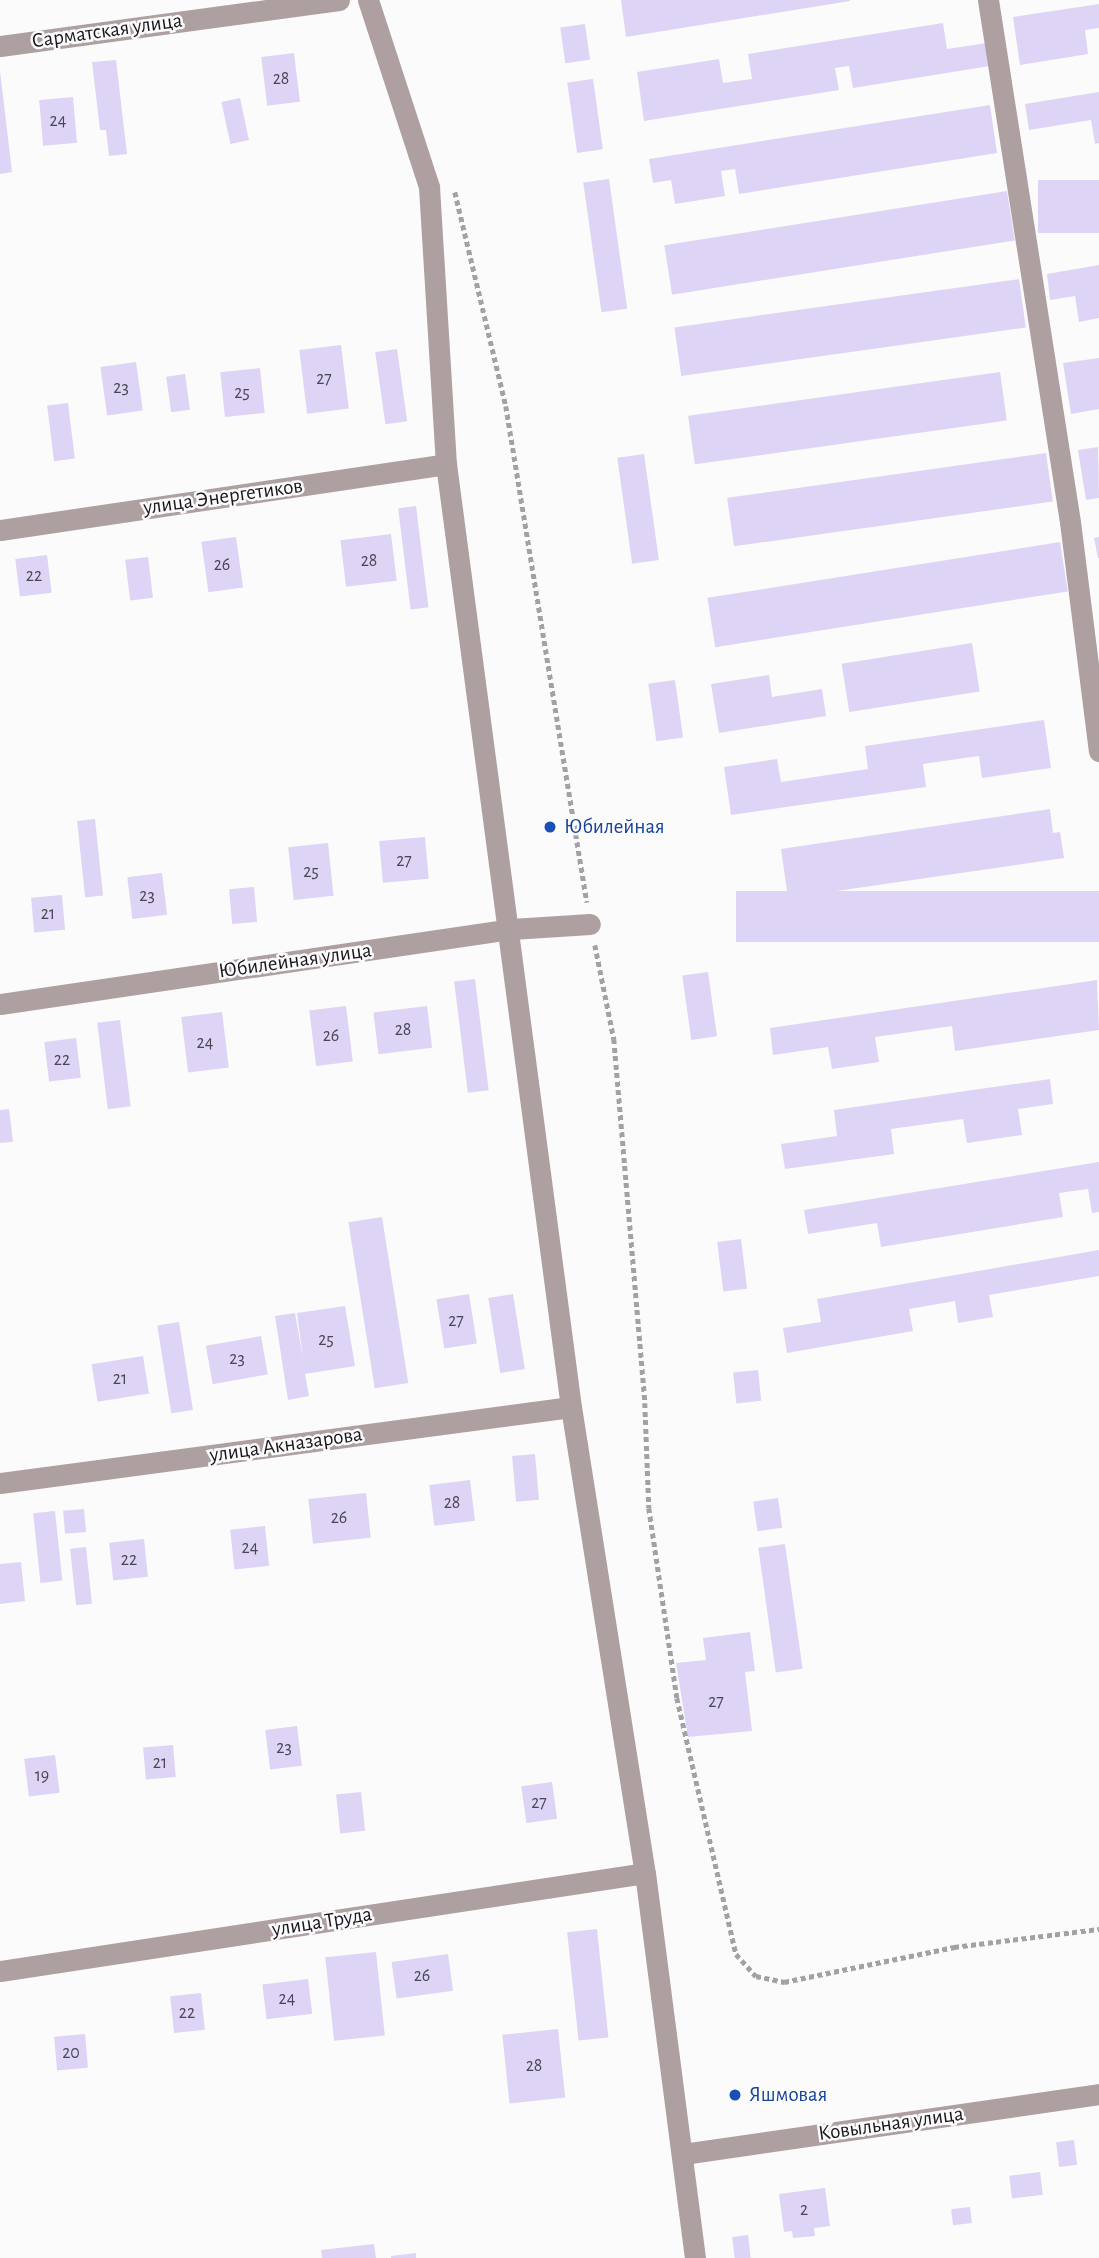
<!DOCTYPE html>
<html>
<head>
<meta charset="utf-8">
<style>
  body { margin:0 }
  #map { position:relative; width:1099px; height:2258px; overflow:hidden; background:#fbfbfb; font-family:"Alegreya Sans",sans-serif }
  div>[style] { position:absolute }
  .building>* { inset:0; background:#ded5f6; transform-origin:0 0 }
  .path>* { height:4.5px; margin-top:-2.25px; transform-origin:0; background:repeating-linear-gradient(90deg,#a3a1a5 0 5px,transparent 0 8.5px) }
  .minor>* { height:21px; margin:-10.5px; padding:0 10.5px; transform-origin:10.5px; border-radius:10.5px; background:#ae9fa0 }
  .dots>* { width:19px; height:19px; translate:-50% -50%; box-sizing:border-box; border:4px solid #fbfbfb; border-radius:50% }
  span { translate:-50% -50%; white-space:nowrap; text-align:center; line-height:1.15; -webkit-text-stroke:5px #fbfbfb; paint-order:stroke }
  .number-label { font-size:18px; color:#4b4655 }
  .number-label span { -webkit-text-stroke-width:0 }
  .street-label { font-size:21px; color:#1a161f }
  .transit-label { font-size:21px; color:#164399 }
  .left { translate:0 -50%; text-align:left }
</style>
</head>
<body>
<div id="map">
  <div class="building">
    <i style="clip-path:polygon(621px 0,850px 0,850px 1px,626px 37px)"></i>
    <i style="clip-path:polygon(1099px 4px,1099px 28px,1085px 30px,1088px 54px,1020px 65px,1013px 17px)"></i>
    <i style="clip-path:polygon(943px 23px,947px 49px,987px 43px,990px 66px,853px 88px,849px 66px,835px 68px,839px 90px,644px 121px,637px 72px,719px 59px,723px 83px,752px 79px,748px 54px)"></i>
    <i style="left:585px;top:24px;width:36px;height:25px;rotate:82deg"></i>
    <i style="left:294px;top:53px;width:49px;height:33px;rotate:83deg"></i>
    <i style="clip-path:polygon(116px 60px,127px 154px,109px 156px,106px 130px,100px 130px,92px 62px)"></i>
    <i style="clip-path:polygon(0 71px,12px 172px,0 174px)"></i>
    <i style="left:593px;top:79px;width:71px;height:26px;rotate:82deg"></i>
    <i style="clip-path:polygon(1099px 92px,1099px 143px,1095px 144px,1091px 120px,1029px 130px,1025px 104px)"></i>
    <i style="left:73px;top:97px;width:46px;height:34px;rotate:85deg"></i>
    <i style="left:240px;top:98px;width:43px;height:19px;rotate:78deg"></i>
    <i style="clip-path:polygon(990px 105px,997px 153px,739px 194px,735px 169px,721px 171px,725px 196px,675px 204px,671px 180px,653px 183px,649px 159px)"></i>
    <i style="left:609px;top:179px;width:131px;height:26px;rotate:82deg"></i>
    <i style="left:1099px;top:180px;width:53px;height:61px;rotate:90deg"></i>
    <i style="left:1007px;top:191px;width:50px;height:347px;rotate:81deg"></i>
    <i style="clip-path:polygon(1099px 265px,1099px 318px,1079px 322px,1075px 296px,1050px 300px,1047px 274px)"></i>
    <i style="left:1019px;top:279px;width:49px;height:348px;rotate:82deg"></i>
    <i style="left:341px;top:345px;width:64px;height:42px;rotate:83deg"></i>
    <i style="left:397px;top:349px;width:73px;height:22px;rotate:82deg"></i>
    <i style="clip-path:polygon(1099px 358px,1099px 409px,1071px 414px,1063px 363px)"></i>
    <i style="left:136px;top:362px;width:49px;height:36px;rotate:82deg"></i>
    <i style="left:260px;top:368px;width:45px;height:40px;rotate:84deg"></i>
    <i style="left:1000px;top:372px;width:49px;height:315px;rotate:82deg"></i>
    <i style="left:185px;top:374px;width:36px;height:19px;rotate:82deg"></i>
    <i style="left:68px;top:403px;width:56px;height:21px;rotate:83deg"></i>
    <i style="clip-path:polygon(1098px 447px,1099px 498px,1086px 500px,1078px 450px)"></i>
    <i style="left:1046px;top:453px;width:49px;height:322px;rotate:82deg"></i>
    <i style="left:644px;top:454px;width:107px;height:27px;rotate:82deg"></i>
    <i style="left:416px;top:506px;width:102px;height:18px;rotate:83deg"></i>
    <i style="left:391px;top:534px;width:47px;height:51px;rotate:83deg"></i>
    <i style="left:236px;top:537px;width:51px;height:35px;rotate:82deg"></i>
    <i style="clip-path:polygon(1099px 537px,1099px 558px,1098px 558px,1094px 538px)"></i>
    <i style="left:1060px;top:542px;width:50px;height:357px;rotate:81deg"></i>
    <i style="left:47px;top:555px;width:38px;height:32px;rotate:83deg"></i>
    <i style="left:148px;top:557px;width:41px;height:23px;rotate:83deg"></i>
    <i style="left:972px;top:643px;width:49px;height:132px;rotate:81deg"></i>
    <i style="clip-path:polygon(769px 675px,772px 697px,822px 689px,826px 716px,719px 733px,711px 684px)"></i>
    <i style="left:675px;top:680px;width:58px;height:27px;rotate:82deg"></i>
    <i style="clip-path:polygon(1044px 720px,1051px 768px,982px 778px,979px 756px,923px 764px,926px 787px,731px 815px,724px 767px,777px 759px,781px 782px,868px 769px,865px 746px)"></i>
    <i style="clip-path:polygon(1050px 809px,1053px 833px,1060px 832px,1064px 858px,788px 898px,781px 849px)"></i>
    <i style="left:95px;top:819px;width:77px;height:18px;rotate:84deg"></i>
    <i style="left:425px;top:837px;width:42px;height:46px;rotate:85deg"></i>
    <i style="left:328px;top:843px;width:53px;height:40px;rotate:84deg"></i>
    <i style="left:162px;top:873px;width:42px;height:35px;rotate:83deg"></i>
    <i style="left:254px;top:887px;width:35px;height:25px;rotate:85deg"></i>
    <i style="left:1099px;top:891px;width:51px;height:363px;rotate:90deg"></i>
    <i style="left:62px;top:895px;width:35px;height:31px;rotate:85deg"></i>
    <i style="left:708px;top:972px;width:65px;height:26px;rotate:82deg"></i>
    <i style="left:475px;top:979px;width:112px;height:21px;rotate:83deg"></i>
    <i style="clip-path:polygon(1097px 980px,1099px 1030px,955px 1051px,952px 1026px,875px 1037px,879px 1062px,832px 1069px,828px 1047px,773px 1055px,770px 1028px)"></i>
    <i style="left:346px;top:1006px;width:56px;height:37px;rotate:83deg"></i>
    <i style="left:427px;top:1006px;width:42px;height:54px;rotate:83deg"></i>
    <i style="left:222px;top:1012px;width:56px;height:41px;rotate:83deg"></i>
    <i style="left:120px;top:1020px;width:87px;height:23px;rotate:83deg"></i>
    <i style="left:76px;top:1038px;width:40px;height:32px;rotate:83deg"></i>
    <i style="clip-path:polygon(1050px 1079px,1053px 1104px,1018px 1109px,1022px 1135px,967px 1143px,963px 1119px,891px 1129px,894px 1154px,785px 1169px,781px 1144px,837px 1136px,834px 1110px)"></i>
    <i style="clip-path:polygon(9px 1109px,13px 1142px,0 1143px,0 1110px)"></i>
    <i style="clip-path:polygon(1099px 1162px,1099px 1212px,1092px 1213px,1088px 1189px,1059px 1193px,1063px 1217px,881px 1247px,877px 1223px,808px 1234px,804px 1210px)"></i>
    <i style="left:382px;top:1217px;width:168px;height:34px;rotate:81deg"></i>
    <i style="left:741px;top:1239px;width:50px;height:24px;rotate:83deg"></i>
    <i style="clip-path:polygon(1099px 1250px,1099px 1276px,989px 1295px,993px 1317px,958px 1323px,955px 1301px,909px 1309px,913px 1331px,787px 1353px,783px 1328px,821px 1322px,817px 1299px)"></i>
    <i style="left:469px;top:1294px;width:50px;height:33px;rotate:81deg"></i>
    <i style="left:513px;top:1294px;width:76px;height:25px;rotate:81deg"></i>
    <i style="clip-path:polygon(345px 1306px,355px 1366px,305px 1374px,309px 1396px,288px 1400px,275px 1316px,295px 1313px,303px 1358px,297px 1313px)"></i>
    <i style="left:179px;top:1322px;width:89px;height:22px;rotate:81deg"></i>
    <i style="left:261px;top:1336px;width:39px;height:56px;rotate:80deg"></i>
    <i style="left:143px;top:1356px;width:38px;height:52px;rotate:81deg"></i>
    <i style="left:758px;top:1370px;width:31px;height:25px;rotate:84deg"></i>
    <i style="left:535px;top:1454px;width:46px;height:23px;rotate:85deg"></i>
    <i style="left:470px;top:1480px;width:41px;height:41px;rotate:83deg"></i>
    <i style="left:366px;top:1493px;width:45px;height:58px;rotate:84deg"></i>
    <i style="left:778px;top:1498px;width:30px;height:25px;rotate:82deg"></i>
    <i style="left:84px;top:1509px;width:23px;height:21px;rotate:85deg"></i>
    <i style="left:55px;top:1511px;width:70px;height:22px;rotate:84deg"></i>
    <i style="left:265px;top:1526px;width:40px;height:35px;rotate:84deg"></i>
    <i style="left:144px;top:1539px;width:38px;height:35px;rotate:84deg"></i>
    <i style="left:785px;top:1544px;width:126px;height:27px;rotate:82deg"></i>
    <i style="left:86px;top:1547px;width:57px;height:16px;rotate:84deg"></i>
    <i style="clip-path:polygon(21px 1562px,25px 1601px,0 1604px,0 1564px)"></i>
    <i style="clip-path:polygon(750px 1632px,755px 1671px,745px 1672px,752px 1731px,688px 1737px,676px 1663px,706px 1660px,703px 1638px)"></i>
    <i style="left:297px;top:1726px;width:40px;height:32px;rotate:83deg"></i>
    <i style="left:173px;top:1745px;width:32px;height:30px;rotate:85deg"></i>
    <i style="left:55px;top:1755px;width:38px;height:31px;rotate:83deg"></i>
    <i style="left:552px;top:1782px;width:37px;height:31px;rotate:82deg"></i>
    <i style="left:361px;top:1792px;width:39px;height:25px;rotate:84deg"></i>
    <i style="left:597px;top:1929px;width:109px;height:30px;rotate:84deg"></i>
    <i style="left:376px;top:1952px;width:84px;height:51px;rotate:84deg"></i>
    <i style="left:448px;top:1954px;width:37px;height:57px;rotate:82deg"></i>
    <i style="left:308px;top:1979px;width:35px;height:46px;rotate:83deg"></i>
    <i style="left:201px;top:1993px;width:37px;height:31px;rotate:84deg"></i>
    <i style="left:558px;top:2029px;width:69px;height:56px;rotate:84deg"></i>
    <i style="left:85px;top:2034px;width:34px;height:31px;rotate:85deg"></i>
    <i style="left:1074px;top:2140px;width:25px;height:18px;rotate:83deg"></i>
    <i style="left:1040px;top:2172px;width:23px;height:31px;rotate:83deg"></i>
    <i style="clip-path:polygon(825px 2188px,830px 2226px,814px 2228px,815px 2236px,793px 2238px,792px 2231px,784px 2232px,779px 2194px)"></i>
    <i style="left:970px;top:2207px;width:16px;height:19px;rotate:83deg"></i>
    <i style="left:748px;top:2235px;width:23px;height:16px;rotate:83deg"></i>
    <i style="clip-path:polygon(374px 2244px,376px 2258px,322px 2258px,321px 2250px)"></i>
    <i style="clip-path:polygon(416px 2253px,416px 2258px,391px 2258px,391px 2256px)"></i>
  </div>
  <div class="path">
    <i style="left:455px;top:192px;width:220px;rotate:76.6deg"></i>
    <i style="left:506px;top:406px;width:503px;rotate:80.73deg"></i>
    <i style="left:595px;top:945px;width:96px;rotate:78.6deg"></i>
    <i style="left:614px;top:1039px;width:365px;rotate:85.1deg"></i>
    <i style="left:645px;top:1403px;width:105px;rotate:87.8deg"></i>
    <i style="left:649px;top:1508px;width:192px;rotate:81.6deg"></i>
    <i style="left:677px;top:1698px;width:263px;rotate:77deg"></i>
    <i style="left:736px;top:1954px;width:30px;rotate:48deg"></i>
    <i style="left:756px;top:1976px;width:29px;rotate:12deg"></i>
    <i style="left:784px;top:1982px;width:174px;rotate:-11.6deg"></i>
    <i style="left:954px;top:1947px;width:146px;rotate:-7.1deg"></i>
  </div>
  <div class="minor">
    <i style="left:368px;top:0;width:197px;rotate:71.9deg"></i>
    <i style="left:429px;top:187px;width:278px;rotate:86.5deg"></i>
    <i style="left:446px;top:464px;width:951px;rotate:82.45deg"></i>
    <i style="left:571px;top:1407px;width:472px;rotate:81deg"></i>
    <i style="left:645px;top:1873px;width:388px;rotate:82.6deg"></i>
    <i style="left:988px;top:0;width:528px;rotate:81.07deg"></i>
    <i style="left:1070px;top:522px;width:231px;rotate:82.8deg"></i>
    <i style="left:0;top:46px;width:342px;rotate:-7.7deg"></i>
    <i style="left:0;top:530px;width:451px;rotate:-8.4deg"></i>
    <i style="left:0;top:1004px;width:516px;rotate:-8.35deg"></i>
    <i style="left:511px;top:929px;width:79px;rotate:-3.6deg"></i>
    <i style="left:0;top:1483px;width:576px;rotate:-7.58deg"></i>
    <i style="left:0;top:1971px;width:652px;rotate:-8.64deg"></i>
    <i style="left:683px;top:2154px;width:420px;rotate:-8.2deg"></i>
  </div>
  <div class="dots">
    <i style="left:550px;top:827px;background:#1a4fb4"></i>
    <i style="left:735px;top:2095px;background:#1a4fb4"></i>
  </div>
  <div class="number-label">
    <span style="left:281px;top:79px">28</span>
    <span style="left:58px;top:121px">24</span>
    <span style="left:324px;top:379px">27</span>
    <span style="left:121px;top:388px">23</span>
    <span style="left:242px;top:393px">25</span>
    <span style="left:369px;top:561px">28</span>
    <span style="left:222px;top:565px">26</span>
    <span style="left:34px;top:576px">22</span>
    <span style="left:404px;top:861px">27</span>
    <span style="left:311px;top:872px">25</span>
    <span style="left:147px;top:896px">23</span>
    <span style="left:48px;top:914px">21</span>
    <span style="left:403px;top:1030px">28</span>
    <span style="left:331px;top:1036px">26</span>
    <span style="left:205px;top:1043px">24</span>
    <span style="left:62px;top:1060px">22</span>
    <span style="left:456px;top:1321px">27</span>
    <span style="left:326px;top:1340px">25</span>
    <span style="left:237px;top:1359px">23</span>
    <span style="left:120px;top:1379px">21</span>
    <span style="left:452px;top:1503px">28</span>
    <span style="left:339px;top:1518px">26</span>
    <span style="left:250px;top:1548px">24</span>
    <span style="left:129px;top:1560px">22</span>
    <span style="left:716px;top:1702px">27</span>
    <span style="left:284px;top:1748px">23</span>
    <span style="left:160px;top:1763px">21</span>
    <span style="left:42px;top:1776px">19</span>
    <span style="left:539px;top:1803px">27</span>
    <span style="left:422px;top:1976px">26</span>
    <span style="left:287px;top:1999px">24</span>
    <span style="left:187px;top:2013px">22</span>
    <span style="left:71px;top:2053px">20</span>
    <span style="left:534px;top:2066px">28</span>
    <span style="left:804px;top:2210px">2</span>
  </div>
  <div class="street-label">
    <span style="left:107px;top:31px;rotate:-8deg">Сарматская улица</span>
    <span style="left:223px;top:497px;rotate:-8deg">улица Энергетиков</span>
    <span style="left:295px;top:961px;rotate:-8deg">Юбилейная улица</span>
    <span style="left:286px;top:1445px;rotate:-8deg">улица Акназарова</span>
    <span style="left:322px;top:1922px;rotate:-9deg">улица Труда</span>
    <span style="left:891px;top:2124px;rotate:-8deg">Ковыльная улица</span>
  </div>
  <div class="transit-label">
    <span class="left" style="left:564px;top:827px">Юбилейная</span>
    <span class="left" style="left:749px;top:2095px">Яшмовая</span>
  </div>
</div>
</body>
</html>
